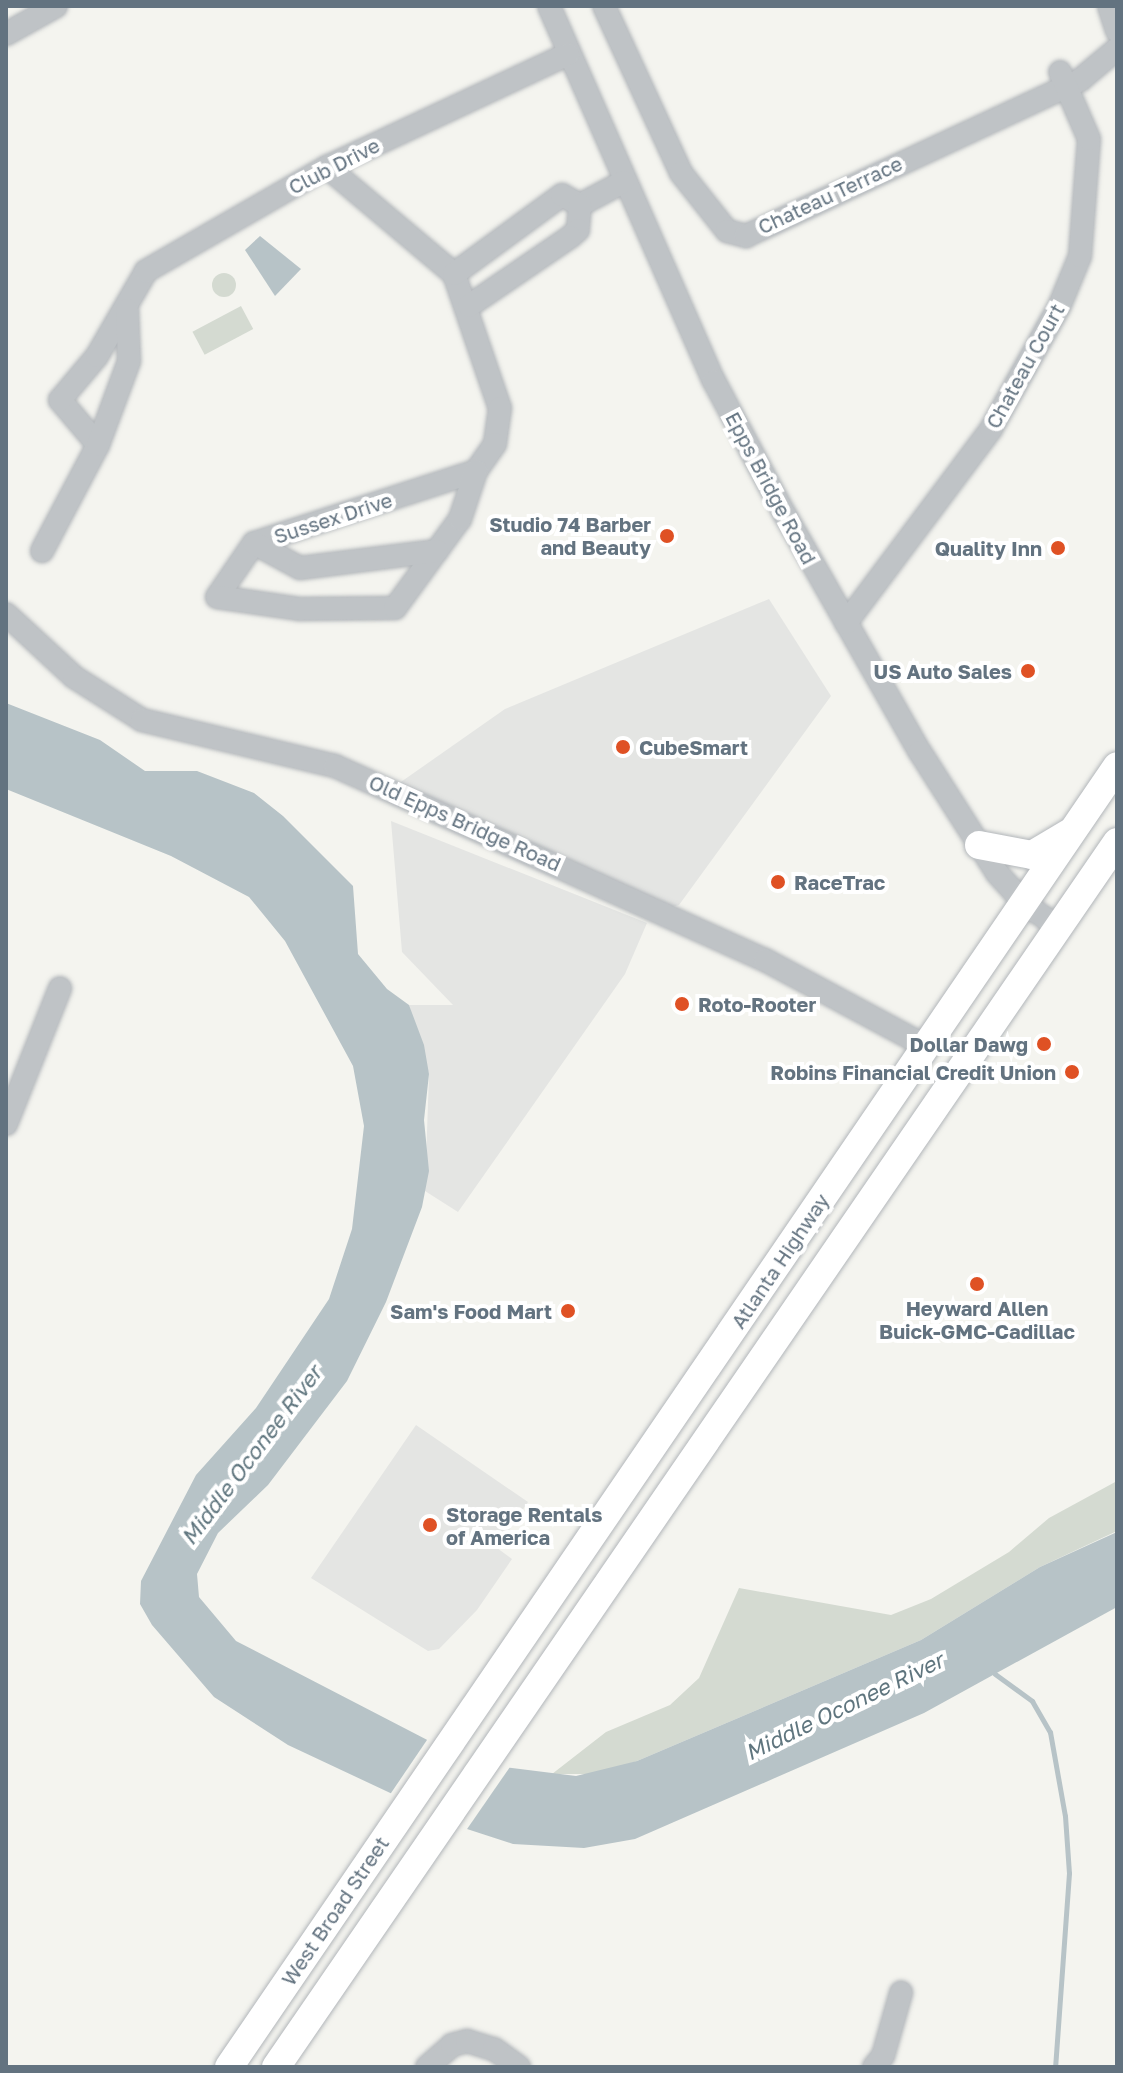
<!DOCTYPE html>
<html>
<head>
<meta charset="utf-8">
<style>
  body { margin:0 }
  #map { position:relative; width:1123px; height:2073px; overflow:hidden; background:#f4f4ef; font-family:"Golos Text",sans-serif }
  div>[style] { position:absolute }
  .built>* { inset:0; background:#e4e5e3 }
  .green>* { inset:0; background:#d4dad1; transform-origin:0 0 }
  .round { border-radius:50% }
  .water>* { inset:0; background:#b7c3c7 }
  .pier>* { inset:0; background:#f4f4ef }
  .stream>* { height:5px; margin:-2.5px; padding:0 2.5px; transform-origin:2.5px; border-radius:2.5px; background:#b7c3c7 }
  .roads { filter:drop-shadow(0 0 2px #b2b6ba) drop-shadow(0 0 2px #b2b6ba) }
  .minor>* { height:22px; margin:-11px; padding:0 11px; transform-origin:11px; border-radius:11px; background:#bfc3c6 }
  .major>* { height:28px; margin:-14px; padding:0 14px; transform-origin:14px; border-radius:14px; background:#fff }
  .dots>* { width:22px; height:22px; translate:-50% -50%; box-sizing:border-box; border:4px solid #fff; border-radius:50% }
  span { translate:-50% -50%; white-space:nowrap; text-align:center; line-height:1.15; -webkit-text-stroke:8px #fff; paint-order:stroke }
  .street-label { font-size:20px; color:#637380 }
  .poi-label { font-size:20px; color:#637380; font-weight:700 }
  .right { translate:-100% -50%; text-align:right }
  .left { translate:0 -50%; text-align:left }
  .water-label { font-size:22px; color:#5f757e; font-style:italic }
  .frame { position:absolute; inset:0; border:8px solid #637380; pointer-events:none }
</style>
</head>
<body>
<div id="map">
  <div class="built">
    <i style="clip-path:polygon(769px 599px,831px 696px,679px 905px,666px 909px,398px 784px,505px 709px)"></i>
    <i style="clip-path:polygon(391px 821px,647px 923px,625px 974px,458px 1212px,425px 1191px,429px 1074px,409px 1005px,453px 1005px,402px 952px)"></i>
    <i style="clip-path:polygon(416px 1425px,528px 1502px,497px 1548px,512px 1559px,477px 1610px,439px 1649px,428px 1651px,311px 1578px)"></i>
  </div>
  <div class="green">
    <i class="round" style="left:212px;top:273px;width:24px;height:24px"></i>
    <i style="left:241px;top:306px;width:26px;height:55px;rotate:62deg"></i>
    <i style="clip-path:polygon(1117px 1481px,1117px 1531px,1040px 1567px,921px 1640px,637px 1761px,600px 1774px,552px 1774px,606px 1732px,670px 1705px,699px 1678px,739px 1588px,891px 1615px,931px 1599px,1009px 1552px,1049px 1518px)"></i>
  </div>
  <div class="water">
    <i style="clip-path:polygon(260px 236px,301px 269px,275px 296px,245px 250px)"></i>
    <i style="clip-path:polygon(6px 703px,100px 740px,145px 771px,197px 771px,254px 793px,283px 816px,353px 886px,358px 954px,387px 989px,409px 1005px,424px 1045px,429px 1074px,424px 1120px,429px 1171px,422px 1207px,386px 1302px,347px 1381px,268px 1485px,218px 1533px,197px 1574px,199px 1597px,236px 1641px,437px 1745px,505px 1767px,576px 1776px,637px 1761px,921px 1640px,1040px 1567px,1117px 1532px,1117px 1607px,924px 1713px,635px 1839px,584px 1848px,513px 1844px,467px 1829px,288px 1745px,214px 1697px,152px 1625px,140px 1604px,141px 1581px,196px 1475px,256px 1408px,329px 1299px,352px 1229px,364px 1126px,353px 1066px,285px 941px,249px 897px,171px 856px,6px 789px)"></i>
  </div>
  <div class="pier">
    <i style="clip-path:polygon(429px 1737px,512px 1764px,465px 1832px,389px 1796px)"></i>
  </div>
  <div class="stream">
    <i style="left:995px;top:1674px;width:46px;rotate:36.1deg"></i>
    <i style="left:1032px;top:1701px;width:36px;rotate:60deg"></i>
    <i style="left:1050px;top:1732px;width:85px;rotate:79.9deg"></i>
    <i style="left:1065px;top:1816px;width:57px;rotate:86deg"></i>
    <i style="left:1069px;top:1873px;width:195px;rotate:94.1deg"></i>
  </div>
  <div class="roads">
    <div class="minor">
      <i style="left:549px;top:6px;width:410px;rotate:66.3deg"></i>
      <i style="left:714px;top:381px;width:149px;rotate:62.1deg"></i>
      <i style="left:784px;top:513px;width:275px;rotate:60.4deg"></i>
      <i style="left:920px;top:752px;width:143px;rotate:57.5deg"></i>
      <i style="left:997px;top:873px;width:43px;rotate:47.8deg"></i>
      <i style="left:1026px;top:905px;width:41px;rotate:34.1deg"></i>
      <i style="left:604px;top:6px;width:184px;rotate:65.2deg"></i>
      <i style="left:681px;top:173px;width:74px;rotate:51.6deg"></i>
      <i style="left:727px;top:231px;width:20px;rotate:15deg"></i>
      <i style="left:746px;top:236px;width:369px;rotate:-25deg"></i>
      <i style="left:1080px;top:80px;width:48px;rotate:-40deg"></i>
      <i style="left:1109px;top:6px;width:26px;rotate:72deg"></i>
      <i style="left:6px;top:34px;width:57px;rotate:-29.2deg"></i>
      <i style="left:327px;top:167px;width:166px;rotate:40.1deg"></i>
      <i style="left:454px;top:274px;width:142px;rotate:71.1deg"></i>
      <i style="left:500px;top:408px;width:36px;rotate:98deg"></i>
      <i style="left:495px;top:444px;width:33px;rotate:125deg"></i>
      <i style="left:476px;top:471px;width:233px;rotate:162deg"></i>
      <i style="left:254px;top:543px;width:65px;rotate:124.4deg"></i>
      <i style="left:217px;top:597px;width:83px;rotate:8.3deg"></i>
      <i style="left:299px;top:609px;width:96px;rotate:-0.6deg"></i>
      <i style="left:395px;top:608px;width:110px;rotate:-53.9deg"></i>
      <i style="left:460px;top:519px;width:51px;rotate:-71.6deg"></i>
      <i style="left:580px;top:205px;width:49px;rotate:-28.1deg"></i>
      <i style="left:454px;top:274px;width:134px;rotate:-36.2deg"></i>
      <i style="left:562px;top:195px;width:21px;rotate:29deg"></i>
      <i style="left:580px;top:205px;width:25px;rotate:95deg"></i>
      <i style="left:578px;top:230px;width:11px;rotate:139deg"></i>
      <i style="left:570px;top:237px;width:122px;rotate:145.7deg"></i>
      <i style="left:98px;top:445px;width:59px;rotate:-130.2deg"></i>
      <i style="left:60px;top:400px;width:57px;rotate:-49.9deg"></i>
      <i style="left:97px;top:356px;width:98px;rotate:-60deg"></i>
      <i style="left:146px;top:271px;width:209px;rotate:-29.9deg"></i>
      <i style="left:327px;top:167px;width:266px;rotate:-25.1deg"></i>
      <i style="left:254px;top:543px;width:52px;rotate:28.5deg"></i>
      <i style="left:300px;top:568px;width:138px;rotate:-7.1deg"></i>
      <i style="left:42px;top:551px;width:120px;rotate:-62.2deg"></i>
      <i style="left:98px;top:445px;width:90px;rotate:-69.7deg"></i>
      <i style="left:129px;top:361px;width:51px;rotate:-92.2deg"></i>
      <i style="left:6px;top:614px;width:93px;rotate:42.8deg"></i>
      <i style="left:74px;top:677px;width:80px;rotate:32.3deg"></i>
      <i style="left:142px;top:720px;width:198px;rotate:13.4deg"></i>
      <i style="left:335px;top:766px;width:472px;rotate:24.3deg"></i>
      <i style="left:765px;top:960px;width:184px;rotate:28.2deg"></i>
      <i style="left:846px;top:623px;width:242px;rotate:-53.2deg"></i>
      <i style="left:991px;top:429px;width:140px;rotate:-60.9deg"></i>
      <i style="left:1059px;top:307px;width:55px;rotate:-67.6deg"></i>
      <i style="left:1080px;top:256px;width:117px;rotate:-85.6deg"></i>
      <i style="left:1089px;top:139px;width:73px;rotate:-113.4deg"></i>
      <i style="left:6px;top:1124px;width:146px;rotate:-68.3deg"></i>
      <i style="left:427px;top:2067px;width:33px;rotate:-41deg"></i>
      <i style="left:452px;top:2045px;width:16px;rotate:-15deg"></i>
      <i style="left:467px;top:2041px;width:28px;rotate:17deg"></i>
      <i style="left:494px;top:2049px;width:31px;rotate:36deg"></i>
      <i style="left:874px;top:2067px;width:14px;rotate:-51deg"></i>
      <i style="left:883px;top:2056px;width:66px;rotate:-74.1deg"></i>
    </div>
    <div class="major">
      <i style="left:979px;top:845px;width:54px;rotate:10.7deg"></i>
      <i style="left:1032px;top:855px;width:43px;rotate:-30.7deg"></i>
      <i style="left:229px;top:2067px;width:1575px;rotate:-55.68deg"></i>
      <i style="left:276px;top:2067px;width:1486px;rotate:-55.53deg"></i>
    </div>
  </div>
  <div class="dots">
    <i style="left:667px;top:536px;background:#df5124"></i>
    <i style="left:1058px;top:548px;background:#df5124"></i>
    <i style="left:1028px;top:671px;background:#df5124"></i>
    <i style="left:623px;top:747px;background:#df5124"></i>
    <i style="left:778px;top:882px;background:#df5124"></i>
    <i style="left:682px;top:1004px;background:#df5124"></i>
    <i style="left:1044px;top:1044px;background:#df5124"></i>
    <i style="left:1072px;top:1072px;background:#df5124"></i>
    <i style="left:977px;top:1284px;background:#df5124"></i>
    <i style="left:568px;top:1311px;background:#df5124"></i>
    <i style="left:430px;top:1525px;background:#df5124"></i>
  </div>
  <div class="street-label">
    <span style="left:334px;top:166px;rotate:-27deg">Club Drive</span>
    <span style="left:830px;top:195px;rotate:-25deg">Chateau Terrace</span>
    <span style="left:1025px;top:366px;rotate:-61deg">Chateau Court</span>
    <span style="left:771px;top:488px;rotate:62deg">Epps Bridge Road</span>
    <span style="left:333px;top:518px;rotate:-18deg">Sussex Drive</span>
    <span style="left:465px;top:823px;rotate:24deg">Old Epps Bridge Road</span>
    <span style="left:780px;top:1261px;rotate:-56deg">Atlanta Highway</span>
    <span style="left:335px;top:1911px;rotate:-56deg">West Broad Street</span>
  </div>
  <div class="poi-label">
    <span class="right" style="left:651px;top:536px">Studio 74 Barber<br>and Beauty</span>
    <span class="right" style="left:1042px;top:548px">Quality Inn</span>
    <span class="right" style="left:1012px;top:671px">US Auto Sales</span>
    <span class="left" style="left:639px;top:747px">CubeSmart</span>
    <span class="left" style="left:794px;top:882px">RaceTrac</span>
    <span class="left" style="left:698px;top:1004px">Roto-Rooter</span>
    <span class="right" style="left:1028px;top:1044px">Dollar Dawg</span>
    <span class="right" style="left:1056px;top:1072px">Robins Financial Credit Union</span>
    <span style="left:977px;top:1320px">Heyward Allen<br>Buick-GMC-Cadillac</span>
    <span class="right" style="left:552px;top:1311px">Sam's Food Mart</span>
    <span class="left" style="left:446px;top:1526px">Storage Rentals<br>of America</span>
  </div>
  <div class="water-label">
    <span style="left:251px;top:1455px;rotate:-53deg">Middle Oconee River</span>
    <span style="left:844px;top:1706px;rotate:-26deg">Middle Oconee River</span>
  </div>
  <div class="frame"></div>
</div>
</body>
</html>
